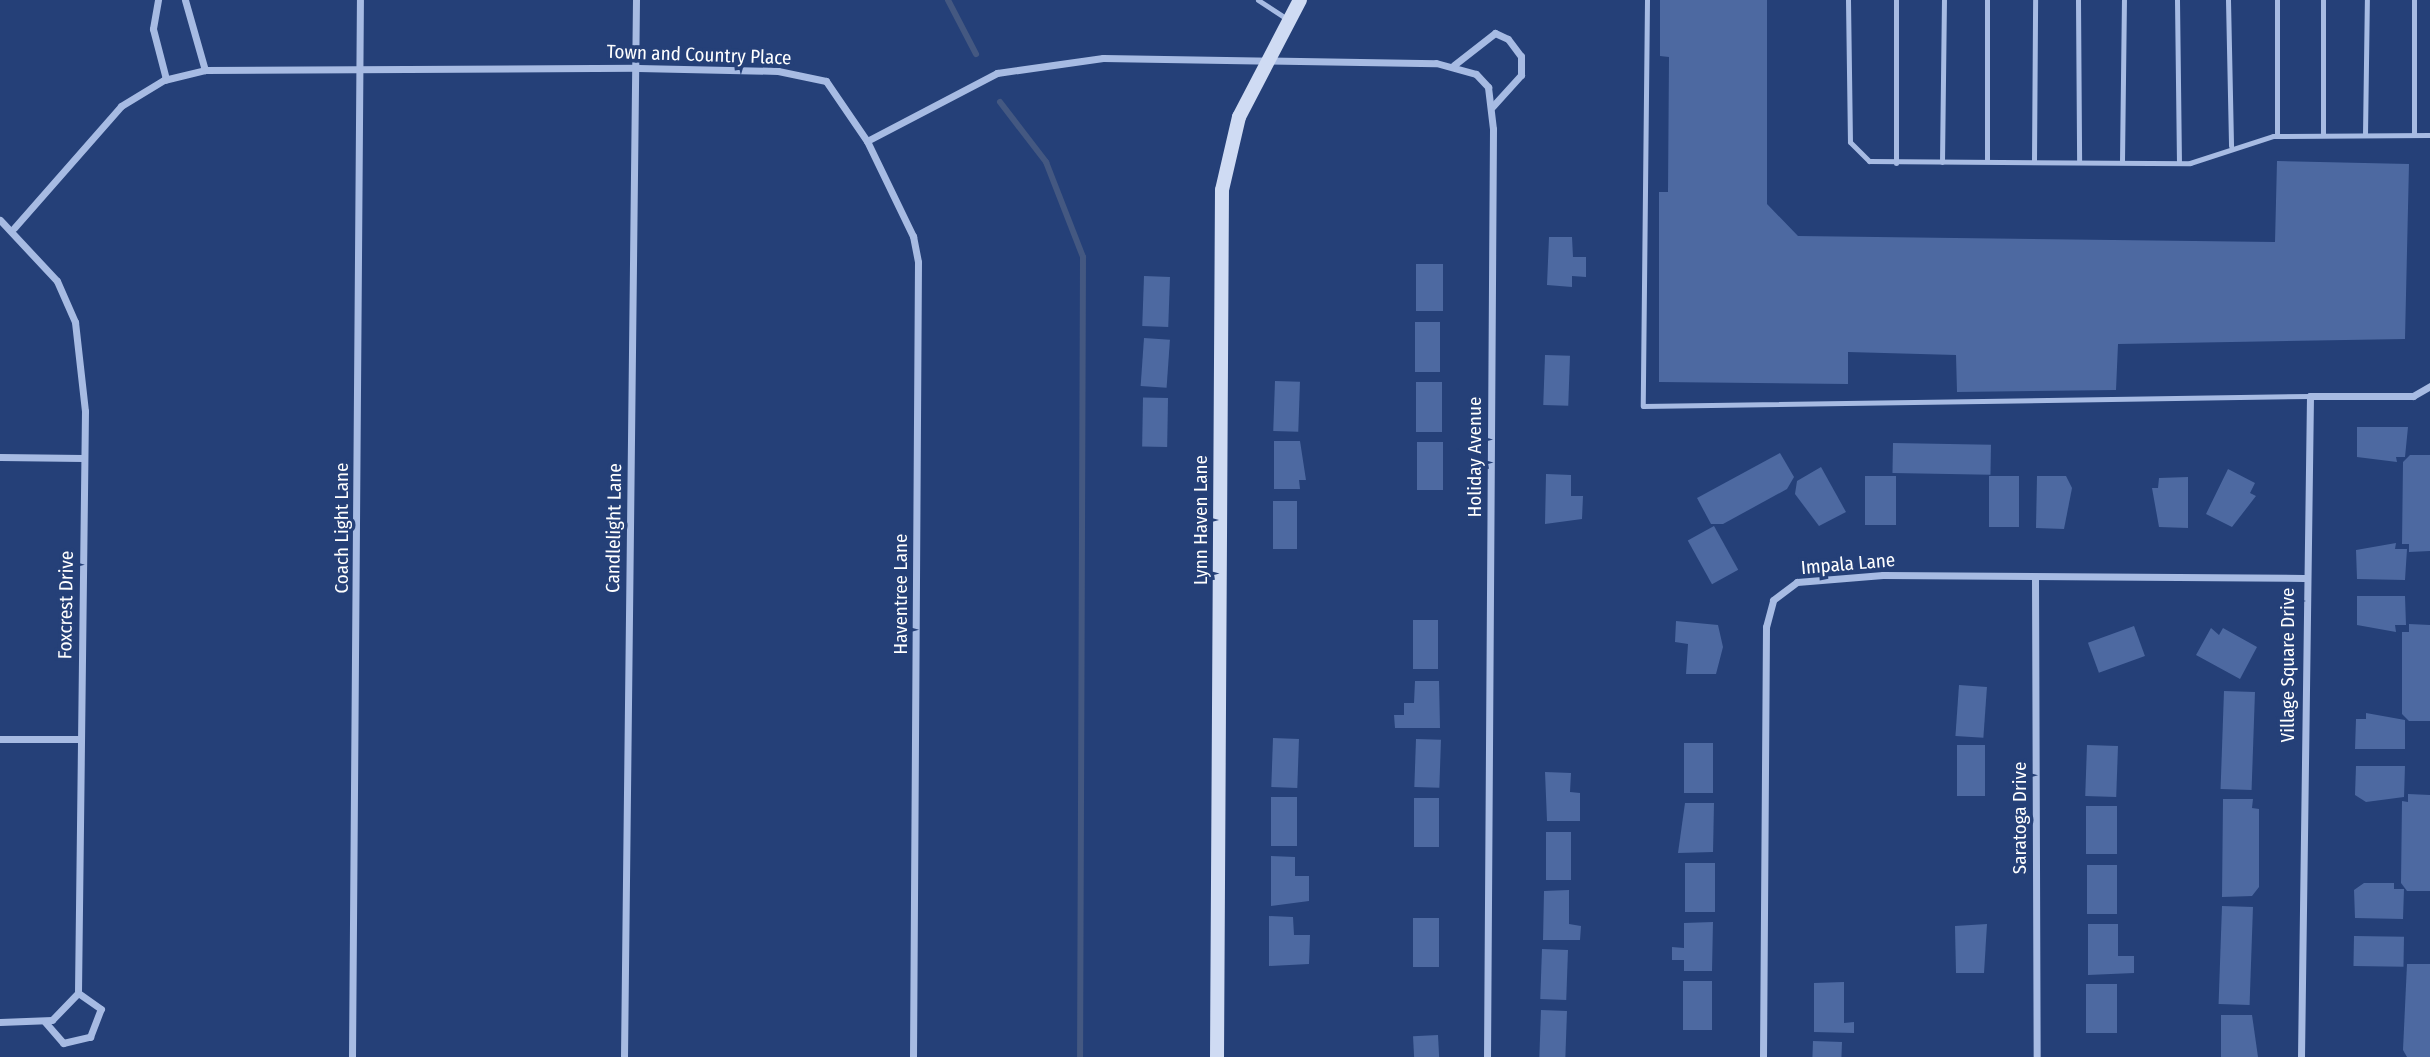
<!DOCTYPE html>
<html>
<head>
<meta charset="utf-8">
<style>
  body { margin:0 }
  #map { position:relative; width:2430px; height:1057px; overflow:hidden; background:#254078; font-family:"Fira Sans Condensed",sans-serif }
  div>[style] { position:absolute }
  .stream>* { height:6px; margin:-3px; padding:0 3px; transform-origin:3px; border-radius:3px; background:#445881 }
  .building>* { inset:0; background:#4d69a1; transform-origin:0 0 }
  .lane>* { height:5px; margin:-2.5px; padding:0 2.5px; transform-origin:2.5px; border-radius:2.5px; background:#a7bbe3 }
  .street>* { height:7px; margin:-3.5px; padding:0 3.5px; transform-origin:3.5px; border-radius:3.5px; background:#a7bbe3 }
  .secondary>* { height:14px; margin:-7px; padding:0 7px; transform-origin:7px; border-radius:7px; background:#cfdbf3 }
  span { translate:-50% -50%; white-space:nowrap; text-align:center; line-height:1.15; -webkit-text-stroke:7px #254078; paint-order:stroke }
  .street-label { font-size:19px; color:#fff }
</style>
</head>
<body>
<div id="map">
  <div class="stream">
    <i style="left:948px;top:0;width:61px;rotate:62.6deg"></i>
    <i style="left:1000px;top:102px;width:76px;rotate:52.5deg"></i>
    <i style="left:1046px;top:162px;width:102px;rotate:68.7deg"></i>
    <i style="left:1083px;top:257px;width:800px;rotate:90.21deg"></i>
  </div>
  <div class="building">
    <i style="clip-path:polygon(1660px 0,1767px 0,1767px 204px,1798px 236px,2275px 242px,2277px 161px,2409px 164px,2405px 339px,2118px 344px,2116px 390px,1957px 392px,1956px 355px,1848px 352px,1848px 384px,1659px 382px,1659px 192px,1668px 192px,1669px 57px,1660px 56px)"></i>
    <i style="clip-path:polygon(1549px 237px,1572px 237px,1573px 257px,1586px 257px,1586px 277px,1572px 276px,1572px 287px,1547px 285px)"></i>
    <i style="left:1416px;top:264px;width:27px;height:47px"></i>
    <i style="left:1144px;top:276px;width:26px;height:50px;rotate:2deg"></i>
    <i style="left:1440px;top:322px;width:50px;height:25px;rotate:90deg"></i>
    <i style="left:1144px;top:338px;width:26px;height:48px;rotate:4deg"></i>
    <i style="left:1545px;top:355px;width:25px;height:50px;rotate:2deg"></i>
    <i style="left:1275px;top:381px;width:25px;height:50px;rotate:2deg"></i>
    <i style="left:1442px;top:382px;width:50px;height:26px;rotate:90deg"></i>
    <i style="left:1168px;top:398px;width:49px;height:25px;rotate:91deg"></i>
    <i style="clip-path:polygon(2357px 427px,2408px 427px,2405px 457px,2396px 457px,2397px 462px,2357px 457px)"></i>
    <i style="clip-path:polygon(1274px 441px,1300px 441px,1306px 480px,1299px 480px,1300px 489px,1274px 489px)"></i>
    <i style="left:1417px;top:442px;width:26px;height:48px"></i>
    <i style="left:1893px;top:443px;width:98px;height:30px;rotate:1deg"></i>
    <i style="clip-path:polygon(1780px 453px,1794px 477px,1787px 489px,1723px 524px,1711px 524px,1697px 498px)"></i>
    <i style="clip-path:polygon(2410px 455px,2430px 455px,2430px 551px,2409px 552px,2409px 544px,2402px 544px,2403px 462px)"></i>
    <i style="clip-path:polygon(1821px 467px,1846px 512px,1819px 526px,1795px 494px,1797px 481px)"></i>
    <i style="clip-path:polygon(2228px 469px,2255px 483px,2250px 493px,2256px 496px,2232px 527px,2206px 514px)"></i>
    <i style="clip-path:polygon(1546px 474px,1571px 475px,1571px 496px,1583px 496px,1582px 519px,1545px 524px)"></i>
    <i style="left:1865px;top:476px;width:31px;height:49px"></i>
    <i style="left:1989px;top:476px;width:30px;height:51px"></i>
    <i style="clip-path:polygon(2037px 476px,2066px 476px,2072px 488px,2064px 529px,2036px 528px)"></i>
    <i style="clip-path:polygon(2188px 477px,2188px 528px,2159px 527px,2152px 488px,2158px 488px,2159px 478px)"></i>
    <i style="left:1273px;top:501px;width:24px;height:48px"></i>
    <i style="left:1714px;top:526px;width:50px;height:30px;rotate:61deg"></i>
    <i style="clip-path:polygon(2396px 543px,2395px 549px,2407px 549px,2405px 580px,2357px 579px,2356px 550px)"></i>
    <i style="clip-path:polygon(2357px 596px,2405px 596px,2406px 625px,2395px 625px,2396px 632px,2357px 625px)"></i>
    <i style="left:1413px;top:620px;width:25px;height:49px"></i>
    <i style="clip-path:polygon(1676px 621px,1718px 625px,1723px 647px,1716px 674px,1686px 674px,1688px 644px,1675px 642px)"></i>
    <i style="clip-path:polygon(2409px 624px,2430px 625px,2430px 721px,2409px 721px,2402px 714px,2402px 632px,2409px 632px)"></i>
    <i style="left:2134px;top:626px;width:32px;height:49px;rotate:70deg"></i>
    <i style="clip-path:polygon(2211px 628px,2219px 635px,2223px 628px,2257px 647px,2240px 679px,2196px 655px)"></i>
    <i style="clip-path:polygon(1415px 681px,1439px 681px,1440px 728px,1395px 728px,1394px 715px,1404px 715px,1404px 703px,1414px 703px)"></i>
    <i style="left:1959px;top:685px;width:28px;height:51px;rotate:4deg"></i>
    <i style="left:2224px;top:691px;width:31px;height:98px;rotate:2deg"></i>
    <i style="clip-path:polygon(2366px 713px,2405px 720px,2405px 749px,2355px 749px,2356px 719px,2366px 719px)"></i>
    <i style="left:1273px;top:738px;width:26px;height:49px;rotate:2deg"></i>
    <i style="left:1416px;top:739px;width:25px;height:48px;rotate:2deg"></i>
    <i style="left:1713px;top:743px;width:50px;height:29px;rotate:90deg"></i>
    <i style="left:1957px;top:745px;width:28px;height:51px"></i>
    <i style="left:2087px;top:745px;width:31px;height:51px;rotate:2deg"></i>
    <i style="clip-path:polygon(2356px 766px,2405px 766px,2404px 797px,2366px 802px,2355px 795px)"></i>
    <i style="clip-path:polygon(1545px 772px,1571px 773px,1570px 792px,1580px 793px,1580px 821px,1547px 821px)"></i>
    <i style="clip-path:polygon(2408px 794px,2430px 795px,2430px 891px,2407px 891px,2401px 883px,2402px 801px,2408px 802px)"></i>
    <i style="left:1271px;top:797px;width:26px;height:49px"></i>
    <i style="left:1414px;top:798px;width:25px;height:49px"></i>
    <i style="clip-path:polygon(2223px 799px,2253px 799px,2252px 808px,2259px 809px,2259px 887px,2252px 896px,2222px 897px)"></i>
    <i style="clip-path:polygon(1685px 803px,1714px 803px,1713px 852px,1678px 853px)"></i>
    <i style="left:2086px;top:806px;width:31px;height:48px"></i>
    <i style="left:1546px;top:832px;width:25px;height:48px"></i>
    <i style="clip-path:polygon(1271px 856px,1295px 857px,1295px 876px,1309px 876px,1309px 901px,1271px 906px)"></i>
    <i style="left:1685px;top:863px;width:30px;height:49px"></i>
    <i style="left:2087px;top:865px;width:30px;height:49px"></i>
    <i style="clip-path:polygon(2364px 883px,2394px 883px,2394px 889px,2404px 889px,2403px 919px,2355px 918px,2354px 890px)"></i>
    <i style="clip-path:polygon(1569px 890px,1569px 924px,1581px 926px,1580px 940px,1543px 940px,1544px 891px)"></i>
    <i style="left:2222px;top:906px;width:31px;height:98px;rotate:2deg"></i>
    <i style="clip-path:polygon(1269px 916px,1293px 917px,1294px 935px,1310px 935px,1309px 964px,1269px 966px)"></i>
    <i style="left:1413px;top:918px;width:26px;height:49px"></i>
    <i style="clip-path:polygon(1713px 922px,1712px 971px,1684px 971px,1684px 960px,1672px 960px,1672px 947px,1684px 948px,1684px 923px)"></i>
    <i style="clip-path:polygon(1987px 924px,1984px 973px,1956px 973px,1955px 926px)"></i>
    <i style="clip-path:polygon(2088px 924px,2118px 924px,2118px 956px,2134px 956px,2134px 973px,2088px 975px)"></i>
    <i style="left:2354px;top:936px;width:50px;height:30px;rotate:1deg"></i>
    <i style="left:1542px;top:949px;width:26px;height:50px;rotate:2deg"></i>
    <i style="clip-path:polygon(2407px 964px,2430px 964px,2430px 1057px,2407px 1057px,2403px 1050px)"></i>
    <i style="left:1683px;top:981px;width:29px;height:49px"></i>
    <i style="clip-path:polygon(1844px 982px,1844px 1023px,1854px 1022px,1854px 1033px,1814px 1032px,1814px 983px)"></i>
    <i style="left:2086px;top:984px;width:31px;height:49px"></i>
    <i style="left:1541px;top:1010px;width:26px;height:47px;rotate:2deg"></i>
    <i style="clip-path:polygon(2221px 1015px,2252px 1015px,2258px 1057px,2221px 1057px)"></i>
    <i style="left:1438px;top:1035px;width:22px;height:25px;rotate:87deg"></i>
    <i style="left:1813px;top:1041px;width:29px;height:16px;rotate:2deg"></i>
  </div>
  <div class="lane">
    <i style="left:1258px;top:0;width:35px;rotate:33deg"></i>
    <i style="left:1647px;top:0;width:406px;rotate:90.6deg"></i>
    <i style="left:1643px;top:406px;width:667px;rotate:-0.86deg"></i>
    <i style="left:1848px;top:0;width:142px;rotate:89.2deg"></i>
    <i style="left:1850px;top:142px;width:27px;rotate:45deg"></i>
    <i style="left:1869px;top:161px;width:321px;rotate:0.4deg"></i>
    <i style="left:2190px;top:163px;width:87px;rotate:-18deg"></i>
    <i style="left:2273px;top:136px;width:157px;rotate:-0.4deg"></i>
    <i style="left:1896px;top:0;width:163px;rotate:90deg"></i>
    <i style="left:1987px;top:0;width:161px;rotate:90deg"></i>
    <i style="left:2078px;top:0;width:161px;rotate:89.6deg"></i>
    <i style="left:2177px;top:0;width:162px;rotate:89.3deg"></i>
    <i style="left:2228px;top:0;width:146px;rotate:88.8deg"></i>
    <i style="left:2414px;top:0;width:135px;rotate:90deg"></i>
    <i style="left:2323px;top:135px;width:135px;rotate:-90deg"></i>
    <i style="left:2365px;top:135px;width:135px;rotate:-89.2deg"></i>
    <i style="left:2277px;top:136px;width:136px;rotate:-90deg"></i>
    <i style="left:2034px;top:161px;width:161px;rotate:-89.6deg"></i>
    <i style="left:2122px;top:161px;width:161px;rotate:-89.3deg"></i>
    <i style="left:1942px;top:162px;width:162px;rotate:-89.3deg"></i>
  </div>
  <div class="street">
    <i style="left:158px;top:0;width:29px;rotate:100deg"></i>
    <i style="left:153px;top:29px;width:52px;rotate:75.4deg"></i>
    <i style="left:185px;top:0;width:73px;rotate:74.1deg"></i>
    <i style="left:1454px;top:65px;width:52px;rotate:-38deg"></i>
    <i style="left:1495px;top:33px;width:14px;rotate:25deg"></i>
    <i style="left:1508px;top:39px;width:21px;rotate:53deg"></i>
    <i style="left:1521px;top:56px;width:19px;rotate:90deg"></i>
    <i style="left:1521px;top:75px;width:43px;rotate:132.2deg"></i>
    <i style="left:867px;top:141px;width:147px;rotate:-27.6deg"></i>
    <i style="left:997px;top:73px;width:107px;rotate:-8.1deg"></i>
    <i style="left:1103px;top:58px;width:333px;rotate:0.9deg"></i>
    <i style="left:1436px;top:63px;width:41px;rotate:15.4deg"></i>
    <i style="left:1476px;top:74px;width:18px;rotate:47deg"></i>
    <i style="left:1488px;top:87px;width:42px;rotate:83.2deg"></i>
    <i style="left:1493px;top:129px;width:928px;rotate:90.37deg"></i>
    <i style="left:0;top:220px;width:83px;rotate:46.9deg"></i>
    <i style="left:57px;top:281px;width:45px;rotate:66.3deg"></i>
    <i style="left:75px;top:322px;width:90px;rotate:83.6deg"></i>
    <i style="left:85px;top:411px;width:582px;rotate:90.69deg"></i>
    <i style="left:78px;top:993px;width:37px;rotate:134deg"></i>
    <i style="left:52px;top:1020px;width:52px;rotate:177.8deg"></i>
    <i style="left:14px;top:228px;width:162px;rotate:-48.7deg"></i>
    <i style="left:121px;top:106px;width:50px;rotate:-31.2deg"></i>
    <i style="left:164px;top:80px;width:42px;rotate:-13.7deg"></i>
    <i style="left:205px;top:70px;width:433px;rotate:-0.3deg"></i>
    <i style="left:638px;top:68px;width:140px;rotate:1.2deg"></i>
    <i style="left:778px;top:71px;width:49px;rotate:11.8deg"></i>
    <i style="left:826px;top:81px;width:73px;rotate:55.7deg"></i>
    <i style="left:867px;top:141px;width:106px;rotate:64.2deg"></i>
    <i style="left:913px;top:236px;width:26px;rotate:79deg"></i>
    <i style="left:918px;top:262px;width:795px;rotate:90.36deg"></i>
    <i style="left:0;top:457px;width:83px;rotate:0.7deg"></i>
    <i style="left:2035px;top:578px;width:479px;rotate:89.8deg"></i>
    <i style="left:0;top:739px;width:80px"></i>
    <i style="left:45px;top:1022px;width:28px;rotate:49deg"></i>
    <i style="left:63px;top:1043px;width:28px;rotate:-13deg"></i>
    <i style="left:90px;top:1037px;width:30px;rotate:-69deg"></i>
    <i style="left:101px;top:1009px;width:28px;rotate:-145deg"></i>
    <i style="left:352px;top:1057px;width:1057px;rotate:-89.57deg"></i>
    <i style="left:624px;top:1057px;width:1057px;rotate:-89.35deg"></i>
    <i style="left:1763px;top:1057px;width:430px;rotate:-89.6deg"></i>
    <i style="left:1766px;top:627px;width:28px;rotate:-75deg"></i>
    <i style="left:1773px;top:600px;width:30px;rotate:-37deg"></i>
    <i style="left:1797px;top:582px;width:86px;rotate:-4.7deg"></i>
    <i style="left:1883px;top:575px;width:421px;rotate:0.4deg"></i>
    <i style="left:2301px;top:1057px;width:661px;rotate:-89.22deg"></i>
    <i style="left:2310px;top:396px;width:103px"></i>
    <i style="left:2413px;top:396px;width:20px;rotate:-30deg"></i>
  </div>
  <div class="secondary">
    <i style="left:1217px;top:1057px;width:867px;rotate:-89.67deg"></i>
    <i style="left:1222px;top:190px;width:75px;rotate:-76.9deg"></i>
    <i style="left:1239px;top:117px;width:132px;rotate:-62.5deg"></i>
  </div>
  <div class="street-label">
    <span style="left:699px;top:55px;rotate:2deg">Town and Country Place</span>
    <span style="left:1475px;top:457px;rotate:-90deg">Holiday Avenue</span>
    <span style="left:1201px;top:520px;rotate:-90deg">Lynn Haven Lane</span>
    <span style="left:342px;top:528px;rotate:-90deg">Coach Light Lane</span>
    <span style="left:614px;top:528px;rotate:-89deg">Candlelight Lane</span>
    <span style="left:1848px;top:564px;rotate:-5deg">Impala Lane</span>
    <span style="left:901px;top:594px;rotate:-90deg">Haventree Lane</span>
    <span style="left:66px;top:605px;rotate:-89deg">Foxcrest Drive</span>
    <span style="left:2288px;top:665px;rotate:-90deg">Village Square Drive</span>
    <span style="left:2020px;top:818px;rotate:-90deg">Saratoga Drive</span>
  </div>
</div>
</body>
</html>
